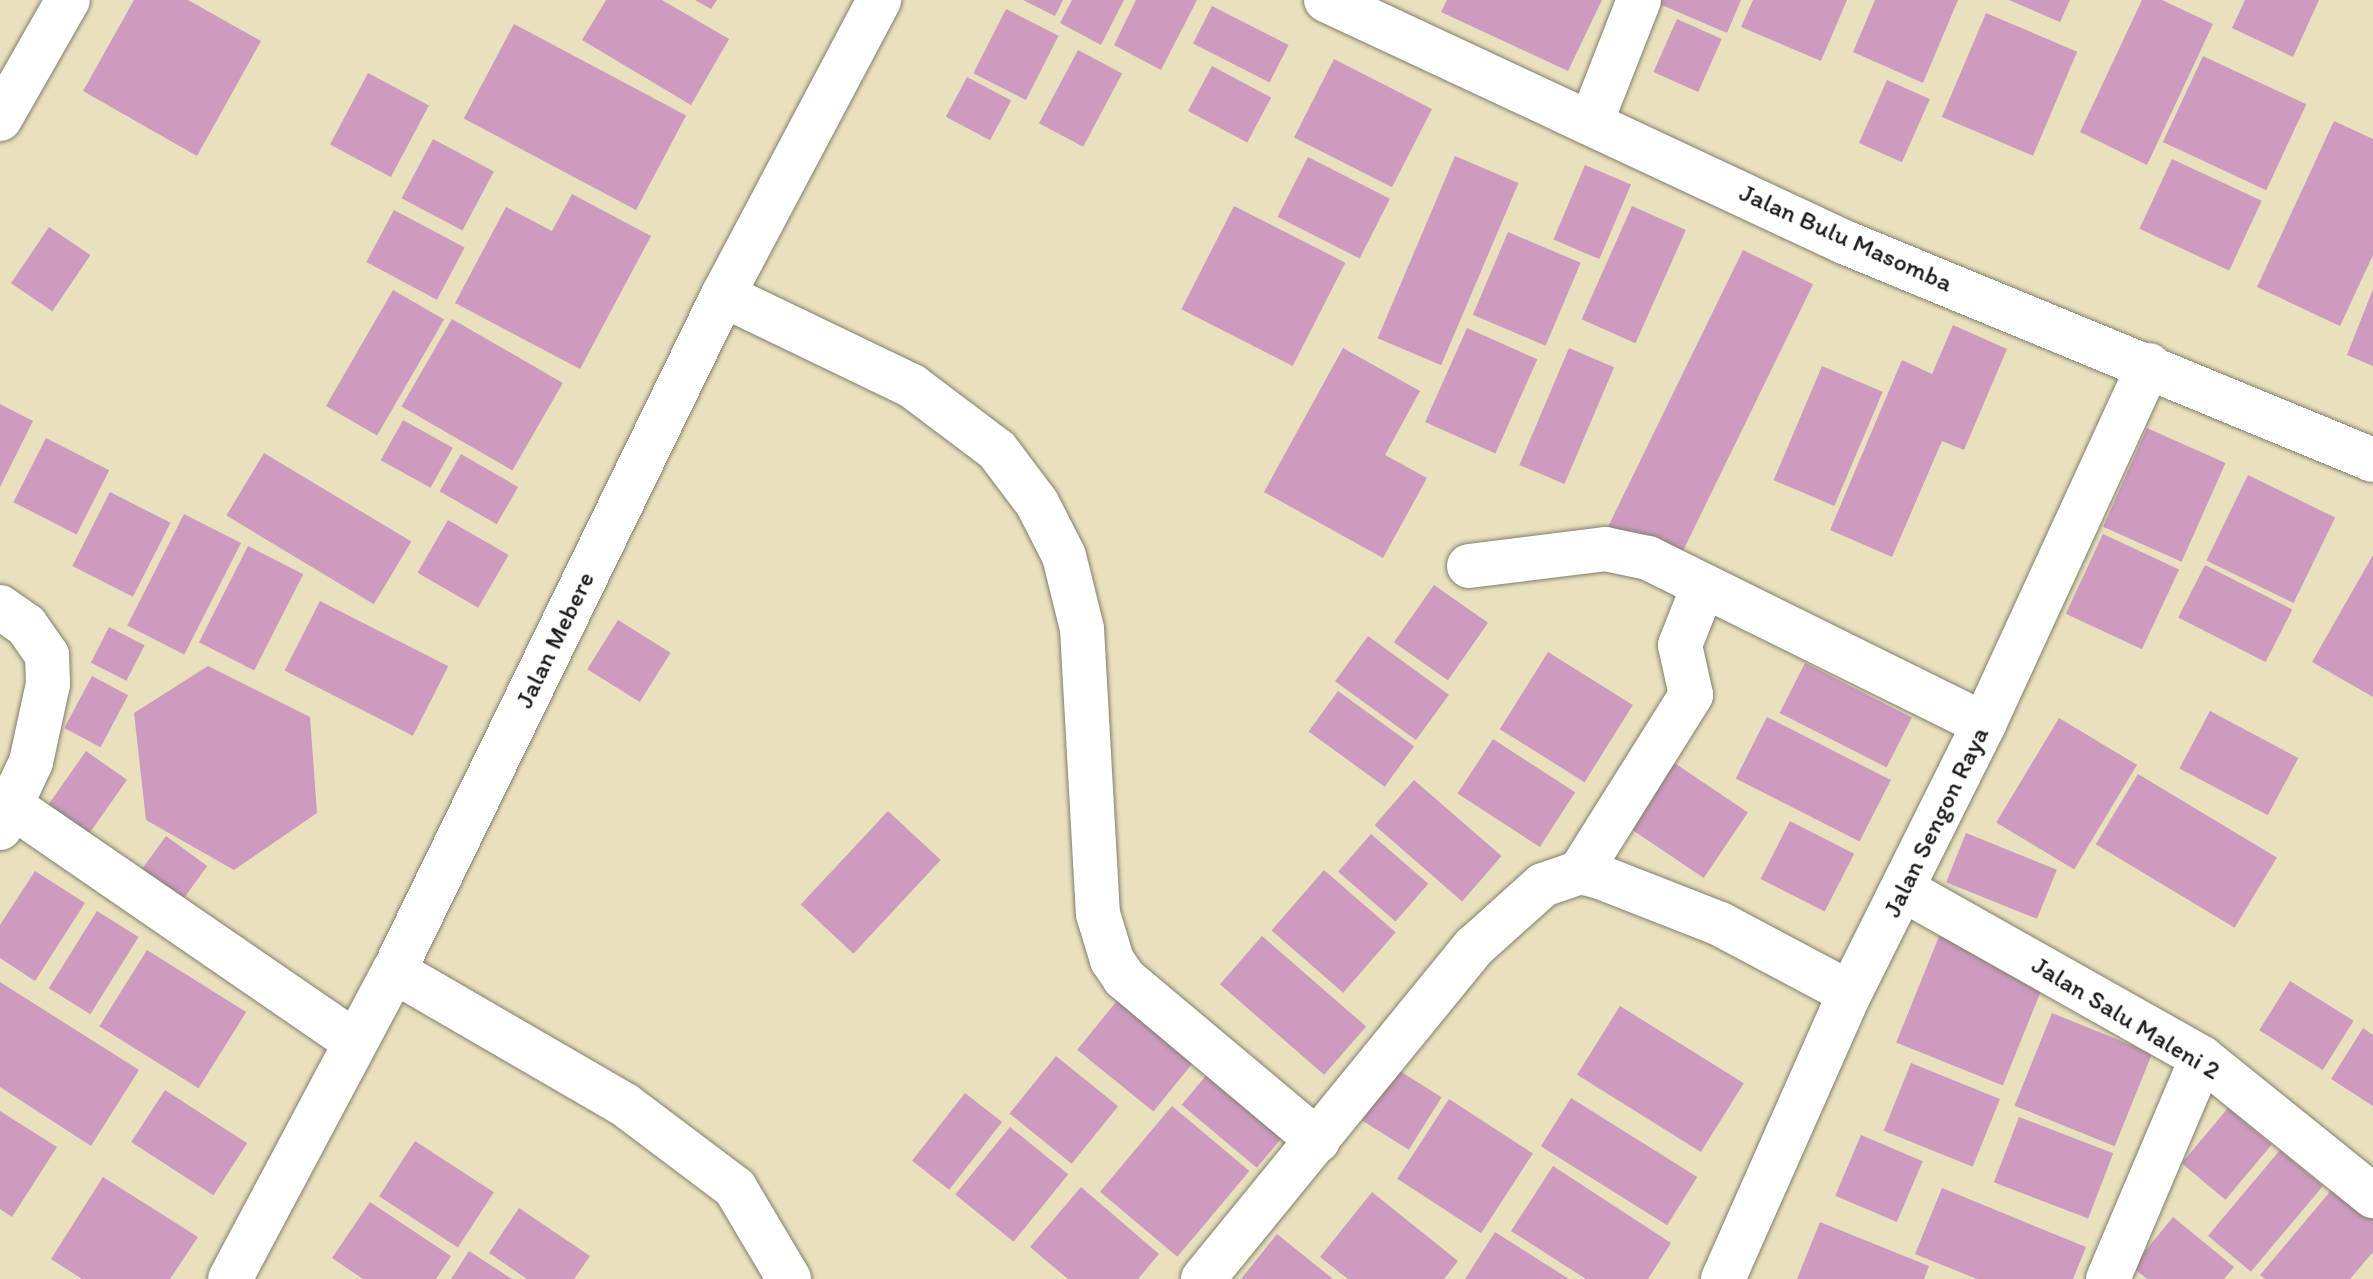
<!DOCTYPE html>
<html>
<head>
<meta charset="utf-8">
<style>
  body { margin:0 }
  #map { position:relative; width:2373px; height:1279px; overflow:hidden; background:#e9e1be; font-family:Itim,sans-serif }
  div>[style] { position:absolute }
  .building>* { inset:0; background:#cc9bbf; transform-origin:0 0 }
  .roads { filter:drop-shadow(0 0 2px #827e6d) drop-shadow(0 0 2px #827e6d) }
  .street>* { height:44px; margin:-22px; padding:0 22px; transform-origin:22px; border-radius:22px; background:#fff }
  .secondary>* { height:44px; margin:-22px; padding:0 22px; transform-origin:22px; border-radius:22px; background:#fff }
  span { translate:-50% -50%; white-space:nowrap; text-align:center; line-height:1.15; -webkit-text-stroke:6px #fff; paint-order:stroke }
  .street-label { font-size:26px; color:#1c1c1c }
</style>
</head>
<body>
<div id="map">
  <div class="building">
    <i style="clip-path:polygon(134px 0,188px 0,261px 41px,197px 156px,83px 91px)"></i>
    <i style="clip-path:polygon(606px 0,662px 0,729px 39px,691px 105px,582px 40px)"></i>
    <i style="clip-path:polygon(695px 0,717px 0,711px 9px)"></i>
    <i style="clip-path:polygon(1023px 0,1063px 0,1055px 16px)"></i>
    <i style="clip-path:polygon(1072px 0,1124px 0,1101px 45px,1060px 23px)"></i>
    <i style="clip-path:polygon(1136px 0,1197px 0,1161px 70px,1114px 45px)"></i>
    <i style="clip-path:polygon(1447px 0,1602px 0,1568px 71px,1441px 12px)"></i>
    <i style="clip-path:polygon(1650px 0,1741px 0,1727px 33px)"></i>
    <i style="clip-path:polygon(1753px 0,1847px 0,1821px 61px,1741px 27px)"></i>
    <i style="clip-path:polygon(1875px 0,1958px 0,1923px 83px,1853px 52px)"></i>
    <i style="clip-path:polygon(2009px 0,2070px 0,2060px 22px)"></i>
    <i style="clip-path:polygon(2142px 0,2162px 0,2213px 24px,2147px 165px,2080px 132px)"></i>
    <i style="clip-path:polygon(2245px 0,2319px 0,2293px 57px,2232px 28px)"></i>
    <i style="left:1212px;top:6px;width:86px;height:42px;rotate:27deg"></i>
    <i style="left:1006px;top:9px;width:59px;height:72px;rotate:27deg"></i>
    <i style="left:1986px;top:13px;width:99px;height:113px;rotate:23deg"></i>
    <i style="left:1677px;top:19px;width:49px;height:58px;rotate:24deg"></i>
    <i style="left:514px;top:24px;width:195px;height:107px;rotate:28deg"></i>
    <i style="left:1078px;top:50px;width:50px;height:83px;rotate:28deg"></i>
    <i style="left:2203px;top:56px;width:114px;height:95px;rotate:25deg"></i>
    <i style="left:1334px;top:59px;width:110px;height:88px;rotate:27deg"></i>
    <i style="left:1212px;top:66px;width:67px;height:51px;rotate:28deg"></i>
    <i style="left:368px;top:73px;width:69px;height:81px;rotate:28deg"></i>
    <i style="left:967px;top:77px;width:50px;height:45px;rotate:28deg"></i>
    <i style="left:1887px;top:80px;width:47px;height:69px;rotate:24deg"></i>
    <i style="clip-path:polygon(2334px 121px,2373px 139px,2373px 255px,2340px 326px,2257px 287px)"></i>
    <i style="left:433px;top:139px;width:69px;height:67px;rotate:28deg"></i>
    <i style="left:1455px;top:156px;width:69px;height:198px;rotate:23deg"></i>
    <i style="left:1308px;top:157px;width:92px;height:67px;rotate:27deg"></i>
    <i style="left:2172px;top:159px;width:99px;height:77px;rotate:25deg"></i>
    <i style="left:1585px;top:165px;width:50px;height:81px;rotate:23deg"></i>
    <i style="clip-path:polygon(572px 194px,651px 236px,580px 369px,455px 303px,506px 207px,552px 231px)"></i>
    <i style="left:1234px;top:206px;width:125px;height:116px;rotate:27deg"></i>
    <i style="left:1632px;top:206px;width:59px;height:124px;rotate:24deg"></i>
    <i style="left:394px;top:210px;width:80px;height:59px;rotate:28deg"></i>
    <i style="left:49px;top:227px;width:50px;height:68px;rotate:34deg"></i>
    <i style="left:1508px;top:232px;width:79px;height:90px;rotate:23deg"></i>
    <i style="left:1743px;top:250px;width:78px;height:310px;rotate:26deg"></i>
    <i style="clip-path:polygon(2373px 289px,2373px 366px,2347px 355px)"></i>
    <i style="left:393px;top:290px;width:59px;height:134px;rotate:30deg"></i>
    <i style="left:452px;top:319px;width:128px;height:101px;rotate:30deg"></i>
    <i style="clip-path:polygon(1953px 325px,2007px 349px,1964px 450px,1942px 441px,1892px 557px,1830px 530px,1902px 360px,1932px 374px)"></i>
    <i style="left:1467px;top:328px;width:77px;height:103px;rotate:24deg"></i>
    <i style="clip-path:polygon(1343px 348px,1420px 391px,1385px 455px,1427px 478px,1383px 558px,1264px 492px)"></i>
    <i style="left:1569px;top:348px;width:49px;height:127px;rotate:23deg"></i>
    <i style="left:1822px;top:366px;width:66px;height:124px;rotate:23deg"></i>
    <i style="clip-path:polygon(0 404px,33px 421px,0 487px)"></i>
    <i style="left:403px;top:420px;width:57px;height:46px;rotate:29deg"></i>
    <i style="left:2147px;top:428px;width:86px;height:108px;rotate:24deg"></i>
    <i style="left:46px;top:438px;width:71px;height:72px;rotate:27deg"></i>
    <i style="left:264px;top:453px;width:172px;height:73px;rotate:31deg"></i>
    <i style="left:461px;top:454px;width:66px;height:43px;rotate:30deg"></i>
    <i style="left:2248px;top:475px;width:97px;height:95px;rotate:26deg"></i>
    <i style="left:110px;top:492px;width:68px;height:83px;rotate:27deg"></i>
    <i style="left:184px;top:514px;width:64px;height:125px;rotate:27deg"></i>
    <i style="left:448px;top:520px;width:70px;height:61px;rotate:30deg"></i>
    <i style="left:2103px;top:534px;width:84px;height:88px;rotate:25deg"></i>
    <i style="left:248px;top:546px;width:62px;height:108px;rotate:27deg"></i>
    <i style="clip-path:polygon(2373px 555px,2373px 697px,2312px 662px)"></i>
    <i style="left:2205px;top:565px;width:98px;height:59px;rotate:27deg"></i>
    <i style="left:1434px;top:585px;width:66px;height:70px;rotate:35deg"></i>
    <i style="left:320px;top:601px;width:144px;height:78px;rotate:27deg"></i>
    <i style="left:618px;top:620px;width:62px;height:58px;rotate:32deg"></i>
    <i style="left:109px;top:627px;width:40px;height:40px;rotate:27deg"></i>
    <i style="left:1368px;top:636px;width:100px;height:56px;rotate:36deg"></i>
    <i style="left:1548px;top:652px;width:100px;height:91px;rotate:32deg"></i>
    <i style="left:1805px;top:663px;width:120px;height:56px;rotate:27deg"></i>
    <i style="clip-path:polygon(208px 666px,310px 717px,317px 813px,234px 870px,146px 820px,134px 713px)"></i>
    <i style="left:92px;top:676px;width:41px;height:59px;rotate:28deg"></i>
    <i style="left:1338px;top:691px;width:94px;height:50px;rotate:36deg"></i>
    <i style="left:2210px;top:711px;width:100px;height:65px;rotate:28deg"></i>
    <i style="left:1767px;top:717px;width:139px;height:69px;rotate:27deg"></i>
    <i style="left:2059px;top:718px;width:91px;height:122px;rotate:31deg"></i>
    <i style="left:1493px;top:739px;width:98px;height:65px;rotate:33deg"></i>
    <i style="left:86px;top:751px;width:50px;height:66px;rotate:35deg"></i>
    <i style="left:1670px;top:760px;width:94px;height:79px;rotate:34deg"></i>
    <i style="left:2138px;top:774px;width:162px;height:82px;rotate:31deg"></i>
    <i style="left:1414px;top:780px;width:116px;height:60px;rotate:41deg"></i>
    <i style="left:888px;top:811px;width:72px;height:128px;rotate:43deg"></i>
    <i style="left:1790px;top:821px;width:72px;height:65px;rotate:27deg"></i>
    <i style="left:1966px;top:833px;width:98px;height:53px;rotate:22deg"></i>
    <i style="left:1371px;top:834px;width:76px;height:50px;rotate:41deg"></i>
    <i style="left:166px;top:836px;width:51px;height:46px;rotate:36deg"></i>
    <i style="left:1324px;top:870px;width:95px;height:80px;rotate:41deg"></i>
    <i style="clip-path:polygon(35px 871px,85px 903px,35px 981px,0 958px,0 925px)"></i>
    <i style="left:97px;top:911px;width:49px;height:91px;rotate:32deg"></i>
    <i style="left:1940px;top:934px;width:115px;height:117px;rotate:22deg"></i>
    <i style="left:1262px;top:936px;width:138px;height:64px;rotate:41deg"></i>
    <i style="left:147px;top:950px;width:117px;height:90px;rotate:32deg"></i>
    <i style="left:2290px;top:981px;width:75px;height:58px;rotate:32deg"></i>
    <i style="clip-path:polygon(0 982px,139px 1070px,91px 1146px,0 1087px)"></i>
    <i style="left:1120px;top:997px;width:98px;height:68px;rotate:39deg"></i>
    <i style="left:1620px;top:1006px;width:146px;height:81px;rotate:32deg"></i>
    <i style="left:2052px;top:1013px;width:108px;height:100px;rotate:22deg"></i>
    <i style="clip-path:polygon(2363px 1028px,2373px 1035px,2373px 1106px,2331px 1079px)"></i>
    <i style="left:1056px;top:1056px;width:80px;height:74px;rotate:39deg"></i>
    <i style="left:1911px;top:1063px;width:96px;height:73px;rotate:22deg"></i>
    <i style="left:1215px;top:1065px;width:98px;height:52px;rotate:40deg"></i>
    <i style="left:1395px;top:1068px;width:55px;height:62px;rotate:32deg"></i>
    <i style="left:165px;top:1090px;width:98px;height:62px;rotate:33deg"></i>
    <i style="left:965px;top:1093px;width:47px;height:86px;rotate:38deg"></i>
    <i style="left:1571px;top:1098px;width:149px;height:57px;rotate:32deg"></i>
    <i style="left:1449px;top:1099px;width:100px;height:95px;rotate:33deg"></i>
    <i style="left:1172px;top:1106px;width:101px;height:112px;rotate:40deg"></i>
    <i style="left:2228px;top:1108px;width:57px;height:72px;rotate:40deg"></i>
    <i style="clip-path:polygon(0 1111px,57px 1147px,12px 1217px,0 1209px)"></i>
    <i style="left:2019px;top:1117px;width:101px;height:70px;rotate:21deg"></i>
    <i style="left:1010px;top:1127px;width:75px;height:87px;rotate:39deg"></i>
    <i style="left:1861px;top:1135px;width:67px;height:66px;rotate:23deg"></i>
    <i style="left:415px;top:1141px;width:94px;height:66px;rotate:33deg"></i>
    <i style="left:2280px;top:1150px;width:56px;height:112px;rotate:40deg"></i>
    <i style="clip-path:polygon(1553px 1166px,1671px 1243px,1648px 1279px,1586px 1279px,1511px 1231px)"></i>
    <i style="clip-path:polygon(103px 1177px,198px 1237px,170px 1279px,82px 1279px,51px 1259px)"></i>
    <i style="clip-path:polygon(2339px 1181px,2373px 1209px,2373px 1252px,2350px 1279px,2265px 1279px,2260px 1275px)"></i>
    <i style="clip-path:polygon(1081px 1187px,1159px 1254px,1138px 1279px,1068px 1279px,1030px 1247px)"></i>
    <i style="clip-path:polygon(1942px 1188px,2086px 1247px,2073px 1279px,1977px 1279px,1915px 1254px)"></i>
    <i style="clip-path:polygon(1372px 1192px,1458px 1261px,1444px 1279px,1348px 1279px,1320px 1257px)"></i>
    <i style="clip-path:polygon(370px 1202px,451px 1256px,436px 1279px,363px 1279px,332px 1258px)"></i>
    <i style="clip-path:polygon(519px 1208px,590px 1256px,574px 1279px,527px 1279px,489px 1253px)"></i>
    <i style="clip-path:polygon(2173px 1217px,2234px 1267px,2224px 1279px,2147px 1279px,2132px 1267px)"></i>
    <i style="clip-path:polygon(1820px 1222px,1929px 1266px,1924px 1279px,1797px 1279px)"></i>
    <i style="clip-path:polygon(1495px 1232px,1569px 1279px,1465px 1279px)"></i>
    <i style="clip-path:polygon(1277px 1234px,1333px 1279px,1241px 1279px)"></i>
    <i style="clip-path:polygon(469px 1251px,512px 1279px,451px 1279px)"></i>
  </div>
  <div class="roads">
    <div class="street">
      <i style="left:0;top:119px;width:137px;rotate:-60.3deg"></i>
      <i style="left:1592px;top:120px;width:129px;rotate:-68.6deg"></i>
      <i style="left:723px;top:295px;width:210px;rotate:25.7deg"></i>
      <i style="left:912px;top:386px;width:106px;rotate:37deg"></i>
      <i style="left:997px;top:450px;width:66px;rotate:53deg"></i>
      <i style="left:1037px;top:503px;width:59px;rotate:63deg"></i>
      <i style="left:1064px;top:556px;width:75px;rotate:76.1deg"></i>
      <i style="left:1082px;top:629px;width:285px;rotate:86.8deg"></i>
      <i style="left:1098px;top:914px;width:48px;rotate:73.1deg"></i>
      <i style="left:1112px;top:960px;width:22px;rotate:56deg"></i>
      <i style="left:1124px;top:978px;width:253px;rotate:40deg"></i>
      <i style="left:1469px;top:566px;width:137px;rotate:-7.1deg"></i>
      <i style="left:1605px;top:549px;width:44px;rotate:11.8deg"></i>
      <i style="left:1648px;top:558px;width:375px;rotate:26.3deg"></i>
      <i style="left:0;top:607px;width:32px;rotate:35deg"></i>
      <i style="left:26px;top:625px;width:37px;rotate:55deg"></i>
      <i style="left:47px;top:655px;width:29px;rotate:88deg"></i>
      <i style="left:48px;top:684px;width:80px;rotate:102.3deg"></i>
      <i style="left:31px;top:762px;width:73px;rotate:115.2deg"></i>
      <i style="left:13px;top:807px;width:413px;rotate:34.5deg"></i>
      <i style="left:1580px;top:872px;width:209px;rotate:-57.9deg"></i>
      <i style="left:1691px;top:695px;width:51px;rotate:-102.4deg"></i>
      <i style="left:1680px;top:645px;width:62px;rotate:-68.4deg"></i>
      <i style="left:1904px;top:890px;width:342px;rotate:29.4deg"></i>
      <i style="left:2202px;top:1058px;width:220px;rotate:38.9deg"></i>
      <i style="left:394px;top:971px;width:267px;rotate:30.1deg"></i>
      <i style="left:625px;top:1105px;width:138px;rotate:37deg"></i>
      <i style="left:735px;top:1188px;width:106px;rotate:59.3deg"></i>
      <i style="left:230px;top:1279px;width:349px;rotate:-62deg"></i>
      <i style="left:394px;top:971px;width:752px;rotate:-64.05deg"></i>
      <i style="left:723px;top:295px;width:334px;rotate:-62.1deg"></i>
      <i style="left:1203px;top:1279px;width:430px;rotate:-50.8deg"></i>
      <i style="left:1475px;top:946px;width:91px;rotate:-41.9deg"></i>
      <i style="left:1543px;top:885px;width:39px;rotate:-19deg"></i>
      <i style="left:1580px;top:872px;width:21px;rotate:14deg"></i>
      <i style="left:1600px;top:877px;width:129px;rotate:21.4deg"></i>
      <i style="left:1720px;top:924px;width:147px;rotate:28deg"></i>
      <i style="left:1723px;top:1279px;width:313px;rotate:-66.1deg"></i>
      <i style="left:1850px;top:993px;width:301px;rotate:-63.5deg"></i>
      <i style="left:1984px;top:724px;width:395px;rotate:-65.3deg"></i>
      <i style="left:2108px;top:1279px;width:240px;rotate:-67deg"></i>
    </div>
    <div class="secondary">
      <i style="left:1326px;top:0;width:572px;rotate:25.04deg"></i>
      <i style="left:1844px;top:242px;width:572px;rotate:22.4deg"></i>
    </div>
  </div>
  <div class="street-label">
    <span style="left:1846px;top:238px;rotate:24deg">Jalan Bulu Masomba</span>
    <span style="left:555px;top:640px;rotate:-64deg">Jalan Mebere</span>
    <span style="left:1936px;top:822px;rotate:-64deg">Jalan Sengon Raya</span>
    <span style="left:2126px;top:1018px;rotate:31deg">Jalan Salu Maleni 2</span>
  </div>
</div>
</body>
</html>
